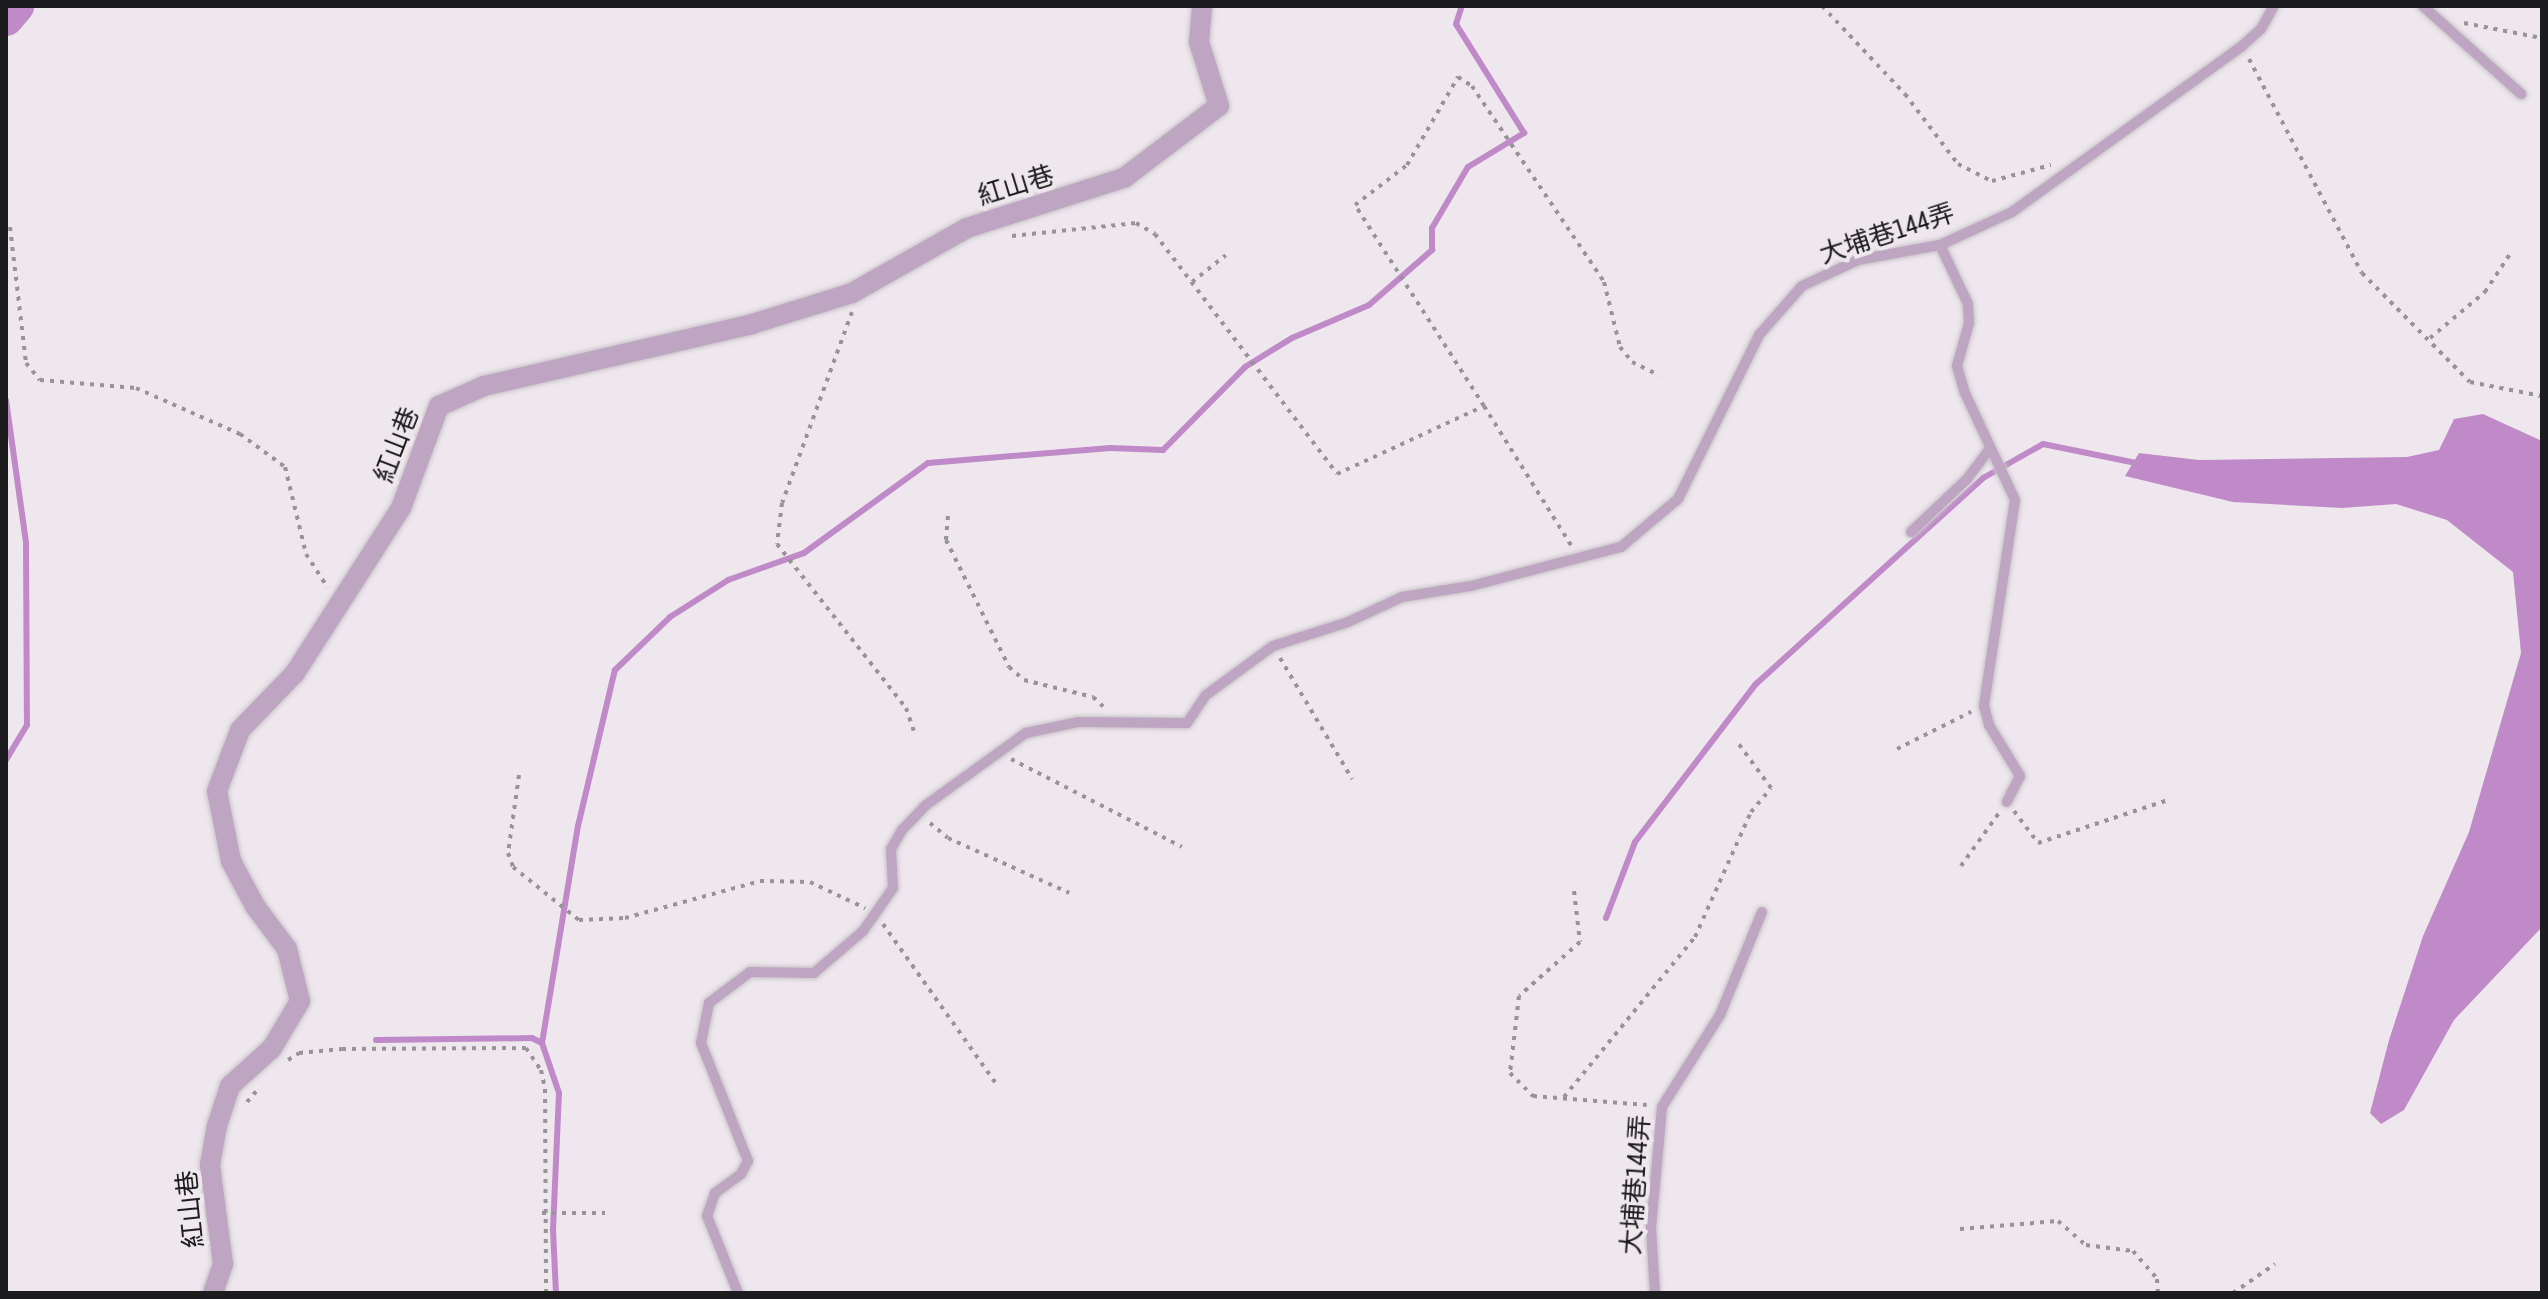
<!DOCTYPE html>
<html>
<head>
<meta charset="utf-8">
<style>
  body { margin:0 }
  #map { position:relative; width:2548px; height:1299px; overflow:hidden; background:#eee8ee; font-family:"Asap Condensed","Noto Sans TC",sans-serif }
  div>[style] { position:absolute }
  .water>* { inset:0; background:#c08ac8 }
  .stream>* { height:6px; margin:-3px; padding:0 3px; transform-origin:3px; border-radius:3px; background:#c08ac8 }
  .river>* { height:36px; margin:-18px; padding:0 18px; transform-origin:18px; border-radius:18px; background:#c08ac8 }
  .path>* { height:4px; margin-top:-2px; transform-origin:0; background:repeating-linear-gradient(90deg,#979397 0 4px,transparent 0 10px) }
  .roads { filter:drop-shadow(0 0 2px #c8c3c8) drop-shadow(0 0 2px #c8c3c8) }
  .service>* { height:10px; margin:-5px; padding:0 5px; transform-origin:5px; border-radius:5px; background:#bea5c1 }
  .minor>* { height:20px; margin:-10px; padding:0 10px; transform-origin:10px; border-radius:10px; background:#bea5c1 }
  span { translate:-50% -50%; white-space:nowrap; text-align:center; line-height:1.15; -webkit-text-stroke:8px #eee8ee; paint-order:stroke }
  .street-label { font-size:26px; color:#1c1b1d }
  .frame { position:absolute; inset:0; border:8px solid #1c1b1d; pointer-events:none }
</style>
</head>
<body>
<div id="map">
  <div class="water">
    <i style="clip-path:polygon(2483px 414px,2542px 441px,2542px 927px,2454px 1020px,2404px 1110px,2381px 1124px,2370px 1113px,2389px 1040px,2423px 936px,2469px 832px,2521px 653px,2513px 572px,2447px 520px,2396px 504px,2342px 508px,2233px 502px,2125px 476px,2139px 453px,2199px 460px,2407px 457px,2439px 450px,2454px 419px)"></i>
  </div>
  <div class="stream">
    <i style="left:6px;top:400px;width:144px;rotate:82deg"></i>
    <i style="left:26px;top:543px;width:182px;rotate:89.7deg"></i>
    <i style="left:27px;top:725px;width:41px;rotate:121deg"></i>
    <i style="left:1606px;top:918px;width:81px;rotate:-69.1deg"></i>
    <i style="left:1635px;top:842px;width:199px;rotate:-52.6deg"></i>
    <i style="left:1756px;top:684px;width:307px;rotate:-42.2deg"></i>
    <i style="left:1983px;top:478px;width:69px;rotate:-29.5deg"></i>
    <i style="left:2043px;top:444px;width:100px;rotate:11.5deg"></i>
    <i style="left:376px;top:1040px;width:156px;rotate:-0.7deg"></i>
    <i style="left:532px;top:1038px;width:11px;rotate:27deg"></i>
    <i style="left:556px;top:1293px;width:63px;rotate:-92.7deg"></i>
    <i style="left:553px;top:1230px;width:137px;rotate:-87.5deg"></i>
    <i style="left:559px;top:1093px;width:53px;rotate:-108.8deg"></i>
    <i style="left:542px;top:1043px;width:220px;rotate:-80.6deg"></i>
    <i style="left:578px;top:826px;width:160px;rotate:-76.7deg"></i>
    <i style="left:615px;top:670px;width:76px;rotate:-43.9deg"></i>
    <i style="left:670px;top:617px;width:69px;rotate:-32.5deg"></i>
    <i style="left:728px;top:580px;width:81px;rotate:-19.6deg"></i>
    <i style="left:804px;top:553px;width:153px;rotate:-36deg"></i>
    <i style="left:928px;top:463px;width:183px;rotate:-4.7deg"></i>
    <i style="left:1110px;top:448px;width:53px;rotate:2.2deg"></i>
    <i style="left:1163px;top:450px;width:117px;rotate:-45.3deg"></i>
    <i style="left:1245px;top:367px;width:55px;rotate:-31.7deg"></i>
    <i style="left:1292px;top:338px;width:84px;rotate:-23.2deg"></i>
    <i style="left:1369px;top:305px;width:84px;rotate:-41.1deg"></i>
    <i style="left:1432px;top:250px;width:22px;rotate:-90deg"></i>
    <i style="left:1432px;top:228px;width:71px;rotate:-59.5deg"></i>
    <i style="left:1468px;top:167px;width:66px;rotate:-31.3deg"></i>
    <i style="left:1524px;top:133px;width:128px;rotate:-122deg"></i>
    <i style="left:1456px;top:24px;width:19px;rotate:-72deg"></i>
  </div>
  <div class="river">
    <i style="left:6px;top:18px;width:16px;rotate:-50deg"></i>
  </div>
  <div class="path">
    <i style="left:1822px;top:6px;width:121px;rotate:46.7deg"></i>
    <i style="left:1905px;top:94px;width:88px;rotate:52.9deg"></i>
    <i style="left:1958px;top:164px;width:38px;rotate:27deg"></i>
    <i style="left:1992px;top:181px;width:61px;rotate:-15.2deg"></i>
    <i style="left:2464px;top:23px;width:79px;rotate:10.9deg"></i>
    <i style="left:2249px;top:59px;width:242px;rotate:62.2deg"></i>
    <i style="left:2362px;top:273px;width:153px;rotate:45.3deg"></i>
    <i style="left:2470px;top:382px;width:73px;rotate:11deg"></i>
    <i style="left:10px;top:227px;width:137px;rotate:83.3deg"></i>
    <i style="left:26px;top:363px;width:22px;rotate:51deg"></i>
    <i style="left:40px;top:380px;width:96px;rotate:4.8deg"></i>
    <i style="left:136px;top:388px;width:114px;rotate:23.9deg"></i>
    <i style="left:240px;top:434px;width:56px;rotate:36.3deg"></i>
    <i style="left:285px;top:467px;width:89px;rotate:76.4deg"></i>
    <i style="left:306px;top:554px;width:40px;rotate:57.1deg"></i>
    <i style="left:1012px;top:236px;width:125px;rotate:-6deg"></i>
    <i style="left:1136px;top:223px;width:22px;rotate:30deg"></i>
    <i style="left:1155px;top:234px;width:301px;rotate:52.8deg"></i>
    <i style="left:1337px;top:474px;width:162px;rotate:-24.8deg"></i>
    <i style="left:1484px;top:406px;width:166px;rotate:58deg"></i>
    <i style="left:1192px;top:282px;width:43px;rotate:-38.5deg"></i>
    <i style="left:852px;top:312px;width:203px;rotate:110.1deg"></i>
    <i style="left:782px;top:503px;width:41px;rotate:97deg"></i>
    <i style="left:777px;top:544px;width:209px;rotate:51.8deg"></i>
    <i style="left:906px;top:708px;width:28px;rotate:71deg"></i>
    <i style="left:2430px;top:338px;width:72px;rotate:-39.9deg"></i>
    <i style="left:2485px;top:292px;width:45px;rotate:-56.7deg"></i>
    <i style="left:1484px;top:406px;width:239px;rotate:-122.7deg"></i>
    <i style="left:1355px;top:205px;width:66px;rotate:-37.6deg"></i>
    <i style="left:1407px;top:165px;width:102px;rotate:-59.9deg"></i>
    <i style="left:1458px;top:77px;width:17px;rotate:33deg"></i>
    <i style="left:1472px;top:86px;width:236px;rotate:56deg"></i>
    <i style="left:1604px;top:282px;width:67px;rotate:76.2deg"></i>
    <i style="left:1620px;top:347px;width:19px;rotate:51deg"></i>
    <i style="left:1632px;top:362px;width:30px;rotate:26deg"></i>
    <i style="left:948px;top:516px;width:24px;rotate:95deg"></i>
    <i style="left:946px;top:540px;width:142px;rotate:63.6deg"></i>
    <i style="left:1009px;top:667px;width:20px;rotate:41deg"></i>
    <i style="left:1024px;top:680px;width:71px;rotate:13.8deg"></i>
    <i style="left:1093px;top:697px;width:16px;rotate:43deg"></i>
    <i style="left:1280px;top:658px;width:141px;rotate:59.2deg"></i>
    <i style="left:1897px;top:749px;width:83px;rotate:-26.6deg"></i>
    <i style="left:1011px;top:759px;width:192px;rotate:27.2deg"></i>
    <i style="left:519px;top:775px;width:79px;rotate:98deg"></i>
    <i style="left:508px;top:853px;width:15px;rotate:70deg"></i>
    <i style="left:513px;top:867px;width:85px;rotate:38.8deg"></i>
    <i style="left:579px;top:920px;width:46px;rotate:-2.5deg"></i>
    <i style="left:625px;top:918px;width:140px;rotate:-15.3deg"></i>
    <i style="left:760px;top:881px;width:50px;rotate:1.1deg"></i>
    <i style="left:810px;top:882px;width:61px;rotate:25.3deg"></i>
    <i style="left:2014px;top:811px;width:40px;rotate:53deg"></i>
    <i style="left:2038px;top:843px;width:137px;rotate:-18.3deg"></i>
    <i style="left:930px;top:823px;width:23px;rotate:40deg"></i>
    <i style="left:948px;top:838px;width:133px;rotate:24.4deg"></i>
    <i style="left:1961px;top:866px;width:65px;rotate:-54.4deg"></i>
    <i style="left:1574px;top:891px;width:51px;rotate:83.3deg"></i>
    <i style="left:1580px;top:942px;width:81px;rotate:138.5deg"></i>
    <i style="left:1519px;top:996px;width:78px;rotate:96.7deg"></i>
    <i style="left:1510px;top:1073px;width:33px;rotate:45deg"></i>
    <i style="left:1533px;top:1096px;width:114px;rotate:4.5deg"></i>
    <i style="left:883px;top:924px;width:197px;rotate:54.7deg"></i>
    <i style="left:288px;top:1060px;width:13px;rotate:-32deg"></i>
    <i style="left:299px;top:1053px;width:43px;rotate:-5.3deg"></i>
    <i style="left:342px;top:1049px;width:184px;rotate:-0.3deg"></i>
    <i style="left:526px;top:1048px;width:27px;rotate:56deg"></i>
    <i style="left:541px;top:1070px;width:19px;rotate:78deg"></i>
    <i style="left:545px;top:1089px;width:204px;rotate:89.7deg"></i>
    <i style="left:1564px;top:1097px;width:207px;rotate:-50.7deg"></i>
    <i style="left:1695px;top:937px;width:137px;rotate:-65.9deg"></i>
    <i style="left:1751px;top:812px;width:31px;rotate:-50deg"></i>
    <i style="left:1771px;top:788px;width:56px;rotate:-126.3deg"></i>
    <i style="left:247px;top:1102px;width:18px;rotate:-49deg"></i>
    <i style="left:542px;top:1213px;width:63px"></i>
    <i style="left:1960px;top:1229px;width:98px;rotate:-4.7deg"></i>
    <i style="left:2058px;top:1221px;width:37px;rotate:41deg"></i>
    <i style="left:2086px;top:1245px;width:47px;rotate:7.3deg"></i>
    <i style="left:2133px;top:1251px;width:37px;rotate:49deg"></i>
    <i style="left:2157px;top:1279px;width:14px;rotate:86deg"></i>
    <i style="left:2233px;top:1293px;width:51px;rotate:-34.6deg"></i>
  </div>
  <div class="roads">
    <div class="service">
      <i style="left:2423px;top:6px;width:132px;rotate:41.9deg"></i>
      <i style="left:1940px;top:245px;width:65px;rotate:64.6deg"></i>
      <i style="left:1968px;top:304px;width:19px;rotate:87deg"></i>
      <i style="left:1969px;top:323px;width:45px;rotate:105.6deg"></i>
      <i style="left:1957px;top:366px;width:26px;rotate:74deg"></i>
      <i style="left:1964px;top:391px;width:120px;rotate:64.9deg"></i>
      <i style="left:2015px;top:500px;width:208px;rotate:98.6deg"></i>
      <i style="left:1984px;top:706px;width:20px;rotate:75deg"></i>
      <i style="left:1989px;top:725px;width:60px;rotate:58.7deg"></i>
      <i style="left:2020px;top:776px;width:29px;rotate:117deg"></i>
      <i style="left:1911px;top:532px;width:77px;rotate:-43.4deg"></i>
      <i style="left:1967px;top:479px;width:36px;rotate:-53deg"></i>
      <i style="left:738px;top:1293px;width:83px;rotate:-111.9deg"></i>
      <i style="left:707px;top:1216px;width:24px;rotate:-71deg"></i>
      <i style="left:715px;top:1193px;width:32px;rotate:-36deg"></i>
      <i style="left:741px;top:1174px;width:15px;rotate:-62deg"></i>
      <i style="left:748px;top:1161px;width:127px;rotate:-111.7deg"></i>
      <i style="left:701px;top:1043px;width:41px;rotate:-78.7deg"></i>
      <i style="left:709px;top:1003px;width:51px;rotate:-37.1deg"></i>
      <i style="left:750px;top:972px;width:64px;rotate:0.9deg"></i>
      <i style="left:814px;top:973px;width:65px;rotate:-40.6deg"></i>
      <i style="left:863px;top:931px;width:52px;rotate:-55.1deg"></i>
      <i style="left:893px;top:888px;width:39px;rotate:-93deg"></i>
      <i style="left:891px;top:849px;width:22px;rotate:-60deg"></i>
      <i style="left:902px;top:830px;width:35px;rotate:-46deg"></i>
      <i style="left:926px;top:805px;width:123px;rotate:-35.8deg"></i>
      <i style="left:1026px;top:733px;width:53px;rotate:-11.9deg"></i>
      <i style="left:1078px;top:722px;width:109px;rotate:0.5deg"></i>
      <i style="left:1187px;top:723px;width:34px;rotate:-56deg"></i>
      <i style="left:1206px;top:695px;width:83px;rotate:-36.2deg"></i>
      <i style="left:1273px;top:646px;width:79px;rotate:-17.7deg"></i>
      <i style="left:1348px;top:622px;width:60px;rotate:-24.8deg"></i>
      <i style="left:1402px;top:597px;width:70px;rotate:-9.1deg"></i>
      <i style="left:1471px;top:586px;width:155px;rotate:-14.6deg"></i>
      <i style="left:1621px;top:547px;width:75px;rotate:-40.1deg"></i>
      <i style="left:1678px;top:499px;width:183px;rotate:-63.7deg"></i>
      <i style="left:1759px;top:335px;width:65px;rotate:-48.7deg"></i>
      <i style="left:1802px;top:286px;width:62px;rotate:-24.9deg"></i>
      <i style="left:1858px;top:260px;width:83px;rotate:-10.4deg"></i>
      <i style="left:1940px;top:245px;width:79px;rotate:-24.6deg"></i>
      <i style="left:2012px;top:212px;width:284px;rotate:-35.8deg"></i>
      <i style="left:2242px;top:46px;width:25px;rotate:-42deg"></i>
      <i style="left:2261px;top:29px;width:26px;rotate:-61deg"></i>
      <i style="left:1655px;top:1293px;width:65px;rotate:-93.5deg"></i>
      <i style="left:1651px;top:1228px;width:121px;rotate:-84.8deg"></i>
      <i style="left:1662px;top:1107px;width:109px;rotate:-57.8deg"></i>
      <i style="left:1720px;top:1015px;width:111px;rotate:-67.8deg"></i>
    </div>
    <div class="minor">
      <i style="left:213px;top:1293px;width:31px;rotate:-71deg"></i>
      <i style="left:223px;top:1264px;width:100px;rotate:-97.5deg"></i>
      <i style="left:210px;top:1165px;width:40px;rotate:-80deg"></i>
      <i style="left:217px;top:1126px;width:42px;rotate:-72deg"></i>
      <i style="left:230px;top:1086px;width:57px;rotate:-42.1deg"></i>
      <i style="left:272px;top:1048px;width:55px;rotate:-59.2deg"></i>
      <i style="left:300px;top:1001px;width:54px;rotate:-104deg"></i>
      <i style="left:287px;top:949px;width:54px;rotate:-126.7deg"></i>
      <i style="left:255px;top:906px;width:51px;rotate:-118.1deg"></i>
      <i style="left:231px;top:861px;width:71px;rotate:-101.3deg"></i>
      <i style="left:217px;top:791px;width:65px;rotate:-69.3deg"></i>
      <i style="left:240px;top:730px;width:79px;rotate:-46deg"></i>
      <i style="left:295px;top:673px;width:196px;rotate:-57.3deg"></i>
      <i style="left:401px;top:508px;width:109px;rotate:-69.6deg"></i>
      <i style="left:439px;top:406px;width:49px;rotate:-24deg"></i>
      <i style="left:484px;top:386px;width:275px;rotate:-13deg"></i>
      <i style="left:752px;top:324px;width:105px;rotate:-17.2deg"></i>
      <i style="left:852px;top:293px;width:132px;rotate:-29.5deg"></i>
      <i style="left:967px;top:228px;width:165px;rotate:-17.7deg"></i>
      <i style="left:1124px;top:178px;width:119px;rotate:-37.2deg"></i>
      <i style="left:1219px;top:106px;width:67px;rotate:-107.4deg"></i>
      <i style="left:1199px;top:42px;width:36px;rotate:-85deg"></i>
    </div>
  </div>
  <div class="street-label">
    <span style="left:1016px;top:186px;rotate:-17deg">紅山巷</span>
    <span style="left:1887px;top:234px;rotate:-18deg">大埔巷144弄</span>
    <span style="left:397px;top:445px;rotate:-69deg">紅山巷</span>
    <span style="left:1636px;top:1185px;rotate:-86deg">大埔巷144弄</span>
    <span style="left:191px;top:1209px;rotate:-96deg">紅山巷</span>
  </div>
  <div class="frame"></div>
</div>
</body>
</html>
